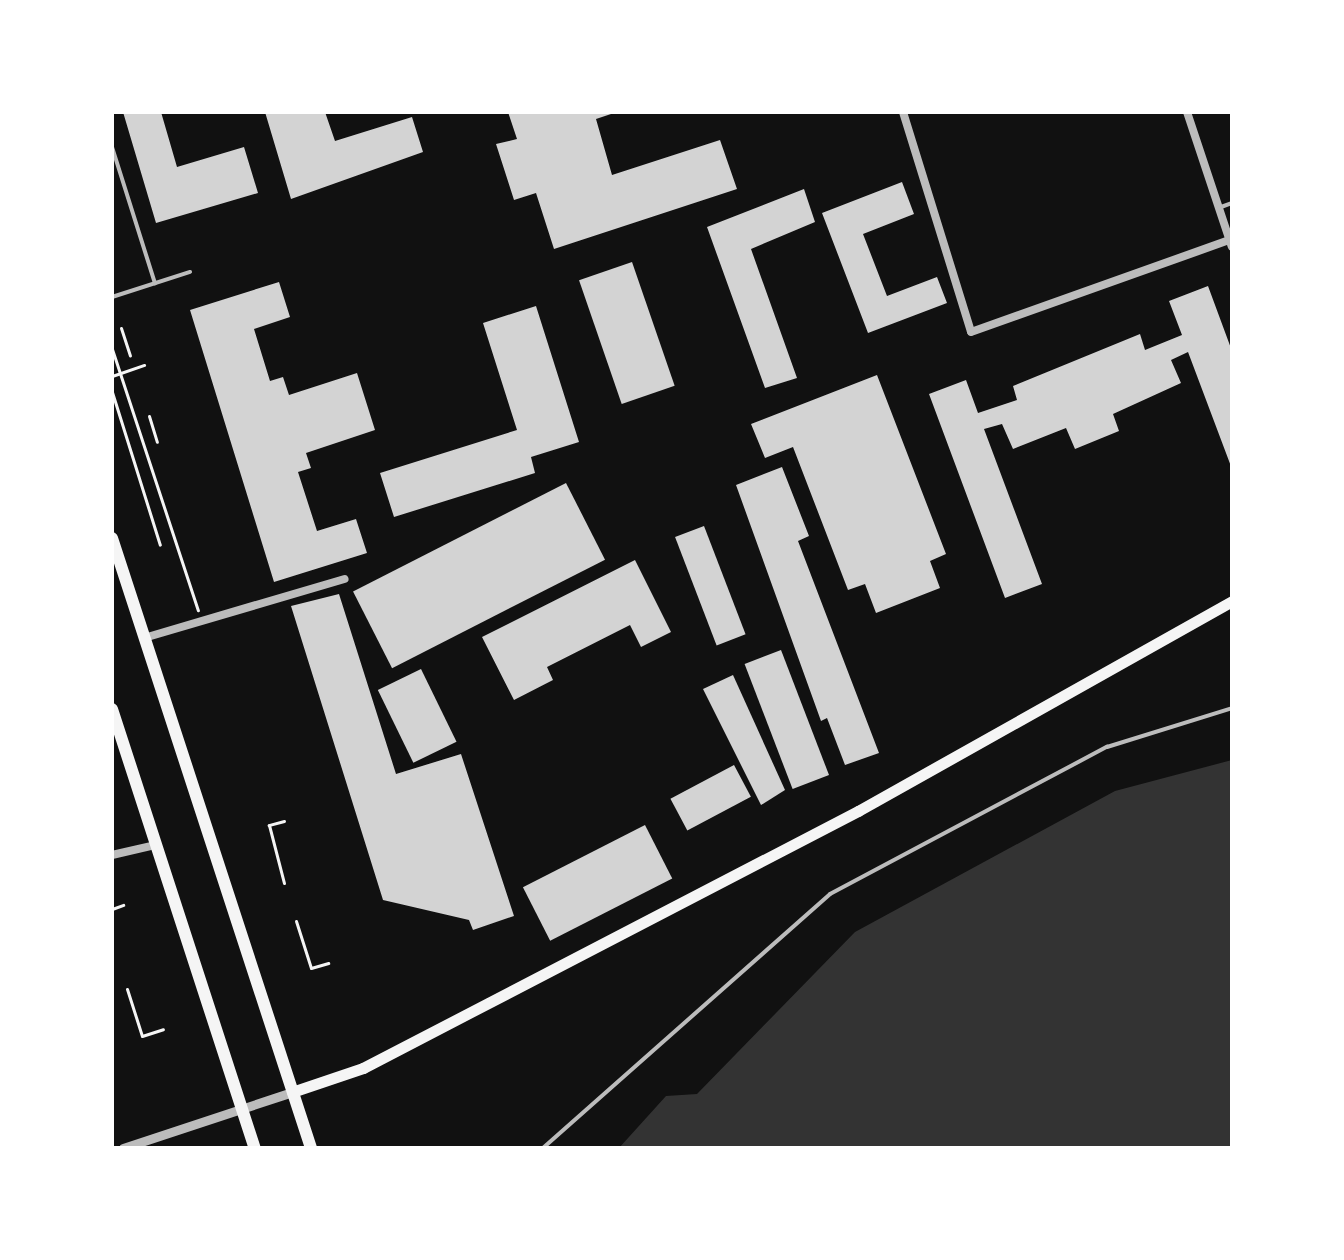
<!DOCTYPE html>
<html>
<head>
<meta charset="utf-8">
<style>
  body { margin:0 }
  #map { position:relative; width:1344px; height:1260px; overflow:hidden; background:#111; font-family:Cabin,sans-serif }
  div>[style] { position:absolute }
  .water>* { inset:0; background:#333 }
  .building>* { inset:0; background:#d3d3d3; transform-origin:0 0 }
  .path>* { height:3px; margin:-1.5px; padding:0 1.5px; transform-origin:1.5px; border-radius:1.5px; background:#f5f5f5 }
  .service>* { height:4px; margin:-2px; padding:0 2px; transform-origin:2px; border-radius:2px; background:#bcbcbc }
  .minor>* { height:8px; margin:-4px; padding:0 4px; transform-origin:4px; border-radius:4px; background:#bcbcbc }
  .tertiary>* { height:9px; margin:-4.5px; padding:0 4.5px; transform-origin:4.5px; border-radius:4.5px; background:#bcbcbc }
  .secondary>* { height:11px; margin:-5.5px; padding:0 5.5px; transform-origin:5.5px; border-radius:5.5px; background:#f5f5f5 }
  .trunk>* { height:12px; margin:-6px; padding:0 6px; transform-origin:6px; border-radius:6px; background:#f5f5f5 }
  span { translate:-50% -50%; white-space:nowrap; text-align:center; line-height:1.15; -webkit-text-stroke:6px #fff; paint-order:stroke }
  .frame { position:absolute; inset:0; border:114px solid #fff; pointer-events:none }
</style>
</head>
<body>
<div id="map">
  <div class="water">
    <i style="clip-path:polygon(1232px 760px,1232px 1148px,619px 1148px,666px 1096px,697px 1094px,855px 932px,1115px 791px)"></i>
  </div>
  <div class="building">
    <i style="clip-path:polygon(123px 112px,161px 112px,177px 167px,244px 147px,258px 193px,156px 223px)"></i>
    <i style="clip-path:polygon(265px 112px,325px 112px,335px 141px,412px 117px,423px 152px,291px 199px)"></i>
    <i style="clip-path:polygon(508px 112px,617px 112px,596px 119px,612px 175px,720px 140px,737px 189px,554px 249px,536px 193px,514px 200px,496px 144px,517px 139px)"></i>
    <i style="clip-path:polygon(902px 182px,914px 214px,863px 234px,887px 296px,937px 277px,947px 303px,868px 333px,822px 213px)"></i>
    <i style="clip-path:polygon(804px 189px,815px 222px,751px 249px,797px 378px,765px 388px,707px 227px)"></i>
    <i style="left:632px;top:262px;width:131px;height:56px;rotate:71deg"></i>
    <i style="clip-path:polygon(279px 282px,290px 317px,254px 329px,270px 381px,283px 377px,289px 395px,357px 373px,375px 430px,306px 453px,311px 468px,298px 472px,317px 531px,356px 519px,367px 553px,274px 582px,190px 310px)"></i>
    <i style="clip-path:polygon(1208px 286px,1232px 351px,1232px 469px,1188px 352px,1171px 360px,1181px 383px,1113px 414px,1119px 431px,1075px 449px,1066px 428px,1013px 449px,1002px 424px,984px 429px,1042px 584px,1005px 598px,929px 394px,966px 380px,978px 413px,1017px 400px,1013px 386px,1140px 334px,1145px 350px,1182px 335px,1169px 301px)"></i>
    <i style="clip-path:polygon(536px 306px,579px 442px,531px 457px,535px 473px,394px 517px,380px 473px,517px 430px,483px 323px)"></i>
    <i style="clip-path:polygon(877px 375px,946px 554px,930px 561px,940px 588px,876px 613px,865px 584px,848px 590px,793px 447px,765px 458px,751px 424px)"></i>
    <i style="clip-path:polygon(782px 467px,809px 536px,798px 541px,879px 753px,845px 765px,827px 718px,821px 721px,736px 485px)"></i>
    <i style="left:566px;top:483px;width:86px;height:239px;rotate:63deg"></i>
    <i style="left:704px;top:526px;width:116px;height:31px;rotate:69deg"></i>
    <i style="clip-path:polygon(635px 560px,671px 632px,641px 647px,630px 625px,547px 667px,553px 680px,514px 700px,482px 637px)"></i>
    <i style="clip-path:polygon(339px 594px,396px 774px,461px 754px,514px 916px,473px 930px,469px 920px,383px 900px,291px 606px)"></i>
    <i style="left:781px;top:650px;width:134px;height:39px;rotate:69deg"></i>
    <i style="left:421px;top:669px;width:81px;height:48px;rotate:64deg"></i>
    <i style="clip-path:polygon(733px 675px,785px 790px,761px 805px,703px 689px)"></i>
    <i style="left:734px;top:765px;width:36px;height:72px;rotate:62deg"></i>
    <i style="left:645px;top:825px;width:60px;height:137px;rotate:63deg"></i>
  </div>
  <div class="path">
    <i style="left:121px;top:328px;width:29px;rotate:72deg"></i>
    <i style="left:112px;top:349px;width:275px;rotate:71.8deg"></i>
    <i style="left:112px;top:376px;width:34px;rotate:-19deg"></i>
    <i style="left:112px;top:392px;width:160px;rotate:72.6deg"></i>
    <i style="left:149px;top:416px;width:27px;rotate:73deg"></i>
    <i style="left:284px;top:821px;width:16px;rotate:165deg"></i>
    <i style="left:269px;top:825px;width:60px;rotate:75.5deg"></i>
    <i style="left:112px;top:909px;width:12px;rotate:-20deg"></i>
    <i style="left:296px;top:921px;width:49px;rotate:72.3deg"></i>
    <i style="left:311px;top:968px;width:18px;rotate:-16deg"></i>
    <i style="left:127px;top:989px;width:49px;rotate:72.3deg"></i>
    <i style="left:142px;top:1036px;width:22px;rotate:-18deg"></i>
  </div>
  <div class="service">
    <i style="left:112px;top:147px;width:143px;rotate:72.5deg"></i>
    <i style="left:1221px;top:207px;width:12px;rotate:-20deg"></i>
    <i style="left:112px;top:297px;width:82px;rotate:-17.8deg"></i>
    <i style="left:543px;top:1148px;width:383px;rotate:-41.5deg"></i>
    <i style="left:830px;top:894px;width:314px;rotate:-28deg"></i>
    <i style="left:1107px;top:747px;width:131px;rotate:-17.3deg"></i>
  </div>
  <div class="minor">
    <i style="left:903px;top:112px;width:230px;rotate:72.8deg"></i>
    <i style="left:971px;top:332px;width:274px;rotate:-19.6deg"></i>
    <i style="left:1187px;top:112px;width:142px;rotate:71.6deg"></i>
    <i style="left:144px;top:638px;width:209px;rotate:-16.4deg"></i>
    <i style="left:112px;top:855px;width:44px;rotate:-13.1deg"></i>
  </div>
  <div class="tertiary">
    <i style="left:123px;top:1148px;width:178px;rotate:-18.3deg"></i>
  </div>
  <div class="secondary">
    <i style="left:292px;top:1092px;width:75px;rotate:-18.7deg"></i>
    <i style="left:363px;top:1068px;width:558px;rotate:-27.44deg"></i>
    <i style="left:858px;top:811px;width:429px;rotate:-29.3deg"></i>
  </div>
  <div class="trunk">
    <i style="left:112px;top:538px;width:642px;rotate:71.93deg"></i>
    <i style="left:112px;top:709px;width:462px;rotate:72deg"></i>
  </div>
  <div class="frame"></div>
</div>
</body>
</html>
